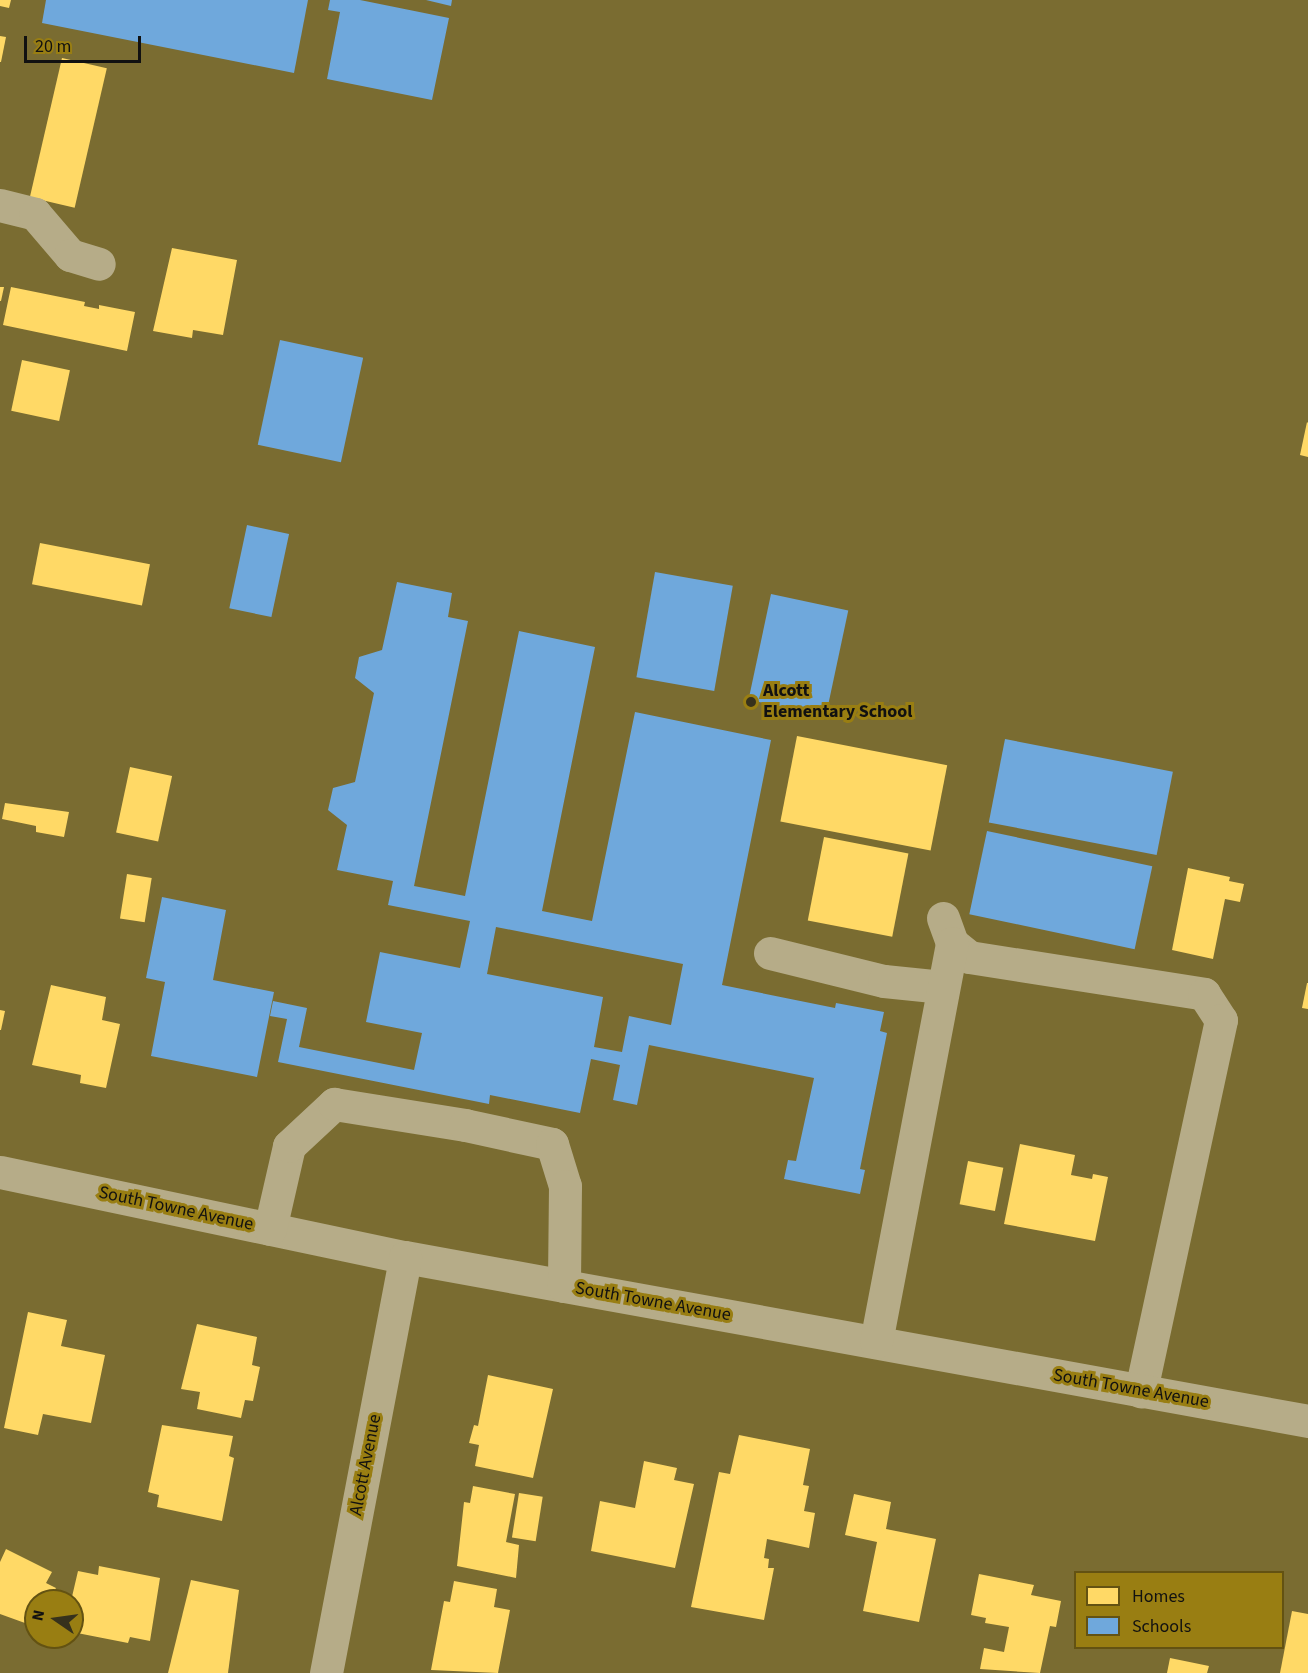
<!DOCTYPE html>
<html>
<head>
<meta charset="utf-8">
<style>
  body { margin:0 }
  #map { position:relative; width:1308px; height:1673px; overflow:hidden; background:#7a6c31; font-family:"Source Sans 3",sans-serif }
  div>[style] { position:absolute }
  .homes>* { inset:0; background:#ffd966; transform-origin:0 0 }
  .schools>* { inset:0; background:#6fa8dc; transform-origin:0 0 }
  .minor>* { height:33px; margin:-16.5px; padding:0 16.5px; transform-origin:16.5px; border-radius:16.5px; background:#b6ac88 }
  .dots>* { width:16px; height:16px; translate:-50% -50%; box-sizing:border-box; border:3px solid #997e12; border-radius:50% }
  span { translate:-50% -50%; white-space:nowrap; text-align:center; line-height:1.15; -webkit-text-stroke:6px #997e12; paint-order:stroke }
  .poi-label { font-size:18px; color:#111; font-weight:700 }
  .left { translate:0 -50%; text-align:left }
  .street-label { font-size:18px; color:#111 }
  .legend { position:absolute; left:1074px; top:1571px; width:210px; height:78px; box-sizing:border-box; background:#997e12; border:2px solid #635212; margin:0; padding:8px 10px; list-style:none; font-size:18px; color:#111 }
  .legend li { display:flex; align-items:center; gap:12px; height:30px }
  .legend b { width:30px; border:2px solid #635212 }
  .north { position:absolute; left:24px; top:1589px; width:60px; height:60px; box-sizing:border-box; background:#997e12; border:2px solid #635212; border-radius:50%; rotate:283deg; font-size:16px; font-weight:700; line-height:24px; text-align:center; color:#111 }
  .north::after { content:''; display:block; margin:auto; width:21px; height:27px; background:#36311c; clip-path:polygon(50% 0,100% 100%,50% 72%,0 100%) }
  .scale { position:absolute; left:24px; top:36px; width:117px; height:27px; box-sizing:border-box; border:3px solid #111; border-top:0; padding-left:8px; font-size:18px; line-height:21px; white-space:nowrap; color:#111; -webkit-text-stroke:4px #997e12; paint-order:stroke }
</style>
</head>
<body>
<div id="map">
  <div class="homes">
    <i style="clip-path:polygon(0 0,11px 0,9px 8px,0 6px)"></i>
    <i style="clip-path:polygon(0 36px,6px 37px,1px 62px,0 62px)"></i>
    <i style="left:62px;top:58px;width:46px;height:143px;rotate:13deg"></i>
    <i style="clip-path:polygon(172px 248px,237px 260px,223px 335px,193px 330px,192px 338px,153px 331px)"></i>
    <i style="clip-path:polygon(0 287px,4px 287px,1px 301px,0 301px)"></i>
    <i style="clip-path:polygon(11px 287px,85px 302px,84px 306px,99px 309px,99px 305px,135px 312px,127px 351px,3px 325px)"></i>
    <i style="left:22px;top:360px;width:49px;height:52px;rotate:12deg"></i>
    <i style="clip-path:polygon(1307px 422px,1308px 423px,1308px 457px,1300px 455px)"></i>
    <i style="left:40px;top:543px;width:112px;height:42px;rotate:11deg"></i>
    <i style="left:797px;top:736px;width:153px;height:87px;rotate:11deg"></i>
    <i style="left:130px;top:767px;width:43px;height:67px;rotate:12deg"></i>
    <i style="clip-path:polygon(5px 803px,69px 812px,64px 837px,36px 832px,36px 826px,2px 819px)"></i>
    <i style="left:824px;top:837px;width:86px;height:85px;rotate:11deg"></i>
    <i style="clip-path:polygon(1188px 868px,1230px 877px,1229px 881px,1244px 884px,1240px 902px,1225px 899px,1213px 959px,1172px 950px)"></i>
    <i style="left:127px;top:874px;width:25px;height:45px;rotate:9deg"></i>
    <i style="clip-path:polygon(1307px 983px,1308px 983px,1308px 1009px,1302px 1008px)"></i>
    <i style="clip-path:polygon(51px 985px,106px 997px,102px 1020px,120px 1024px,106px 1088px,80px 1083px,81px 1075px,32px 1065px)"></i>
    <i style="clip-path:polygon(0 1010px,5px 1011px,1px 1030px,0 1030px)"></i>
    <i style="clip-path:polygon(1020px 1144px,1075px 1155px,1071px 1175px,1092px 1179px,1093px 1174px,1108px 1177px,1095px 1241px,1004px 1224px)"></i>
    <i style="left:968px;top:1161px;width:36px;height:44px;rotate:11deg"></i>
    <i style="clip-path:polygon(28px 1312px,67px 1320px,61px 1346px,105px 1355px,91px 1423px,43px 1414px,38px 1435px,4px 1428px)"></i>
    <i style="clip-path:polygon(197px 1324px,257px 1337px,252px 1365px,260px 1367px,253px 1401px,245px 1400px,241px 1418px,197px 1409px,200px 1392px,181px 1389px)"></i>
    <i style="clip-path:polygon(488px 1375px,553px 1389px,533px 1478px,475px 1466px,479px 1445px,469px 1443px,474px 1425px,478px 1426px)"></i>
    <i style="clip-path:polygon(162px 1425px,233px 1436px,229px 1456px,234px 1458px,222px 1521px,157px 1507px,159px 1495px,148px 1492px)"></i>
    <i style="clip-path:polygon(739px 1435px,810px 1449px,803px 1485px,809px 1486px,804px 1511px,815px 1513px,809px 1548px,767px 1539px,764px 1558px,769px 1559px,768px 1568px,774px 1568px,764px 1620px,691px 1607px,719px 1472px,730px 1474px)"></i>
    <i style="clip-path:polygon(644px 1461px,677px 1468px,674px 1480px,694px 1484px,675px 1568px,591px 1551px,600px 1501px,635px 1508px)"></i>
    <i style="clip-path:polygon(473px 1486px,515px 1494px,506px 1542px,519px 1545px,516px 1578px,457px 1566px,464px 1502px,470px 1503px)"></i>
    <i style="left:519px;top:1493px;width:24px;height:45px;rotate:9deg"></i>
    <i style="clip-path:polygon(854px 1494px,891px 1502px,886px 1529px,936px 1539px,919px 1622px,863px 1611px,877px 1542px,845px 1535px)"></i>
    <i style="clip-path:polygon(6px 1549px,52px 1572px,46px 1583px,56px 1588px,49px 1601px,36px 1601px,36px 1627px,0 1614px,0 1562px)"></i>
    <i style="clip-path:polygon(99px 1566px,160px 1578px,150px 1641px,130px 1637px,128px 1643px,72px 1632px,71px 1601px,78px 1571px,98px 1575px)"></i>
    <i style="clip-path:polygon(979px 1574px,1034px 1585px,1031px 1595px,1061px 1601px,1056px 1627px,1050px 1626px,1040px 1673px,980px 1669px,984px 1648px,1004px 1652px,1009px 1627px,985px 1623px,986px 1618px,971px 1615px)"></i>
    <i style="clip-path:polygon(191px 1580px,239px 1590px,228px 1673px,168px 1673px)"></i>
    <i style="clip-path:polygon(454px 1581px,497px 1589px,494px 1607px,510px 1610px,498px 1673px,431px 1670px,444px 1601px,450px 1602px)"></i>
    <i style="clip-path:polygon(1292px 1611px,1308px 1614px,1308px 1673px,1280px 1673px)"></i>
    <i style="clip-path:polygon(1170px 1658px,1209px 1666px,1207px 1673px,1167px 1673px)"></i>
  </div>
  <div class="schools">
    <i style="clip-path:polygon(46px 0,308px 0,294px 73px,42px 23px)"></i>
    <i style="clip-path:polygon(330px 0,360px 0,449px 18px,432px 100px,327px 79px,340px 12px,328px 10px)"></i>
    <i style="clip-path:polygon(426px 0,452px 0,451px 6px)"></i>
    <i style="left:280px;top:340px;width:85px;height:107px;rotate:12deg"></i>
    <i style="left:247px;top:525px;width:43px;height:85px;rotate:12deg"></i>
    <i style="left:655px;top:572px;width:79px;height:107px;rotate:10deg"></i>
    <i style="clip-path:polygon(evenodd,397px 582px,452px 593px,448px 617px,468px 621px,414px 886px,465px 896px,519px 631px,595px 647px,542px 911px,592px 921px,635px 712px,771px 740px,722px 985px,835px 1008px,836px 1003px,884px 1012px,880px 1031px,887px 1033px,860px 1169px,865px 1170px,860px 1194px,784px 1179px,788px 1160px,796px 1161px,814px 1078px,649px 1045px,637px 1105px,613px 1100px,620px 1065px,591px 1059px,580px 1113px,490px 1095px,489px 1104px,278px 1062px,287px 1019px,270px 1016px,273px 1001px,307px 1008px,299px 1047px,414px 1070px,422px 1033px,366px 1022px,380px 952px,460px 968px,470px 921px,388px 905px,393px 881px,337px 870px,347px 825px,328px 810px,333px 788px,355px 782px,374px 693px,355px 678px,359px 657px,382px 650px,397px 582px,496px 927px,683px 964px,671px 1025px,629px 1016px,622px 1052px,594px 1047px,603px 997px,487px 974px,496px 927px)"></i>
    <i style="left:771px;top:594px;width:79px;height:108px;rotate:12deg"></i>
    <i style="left:1005px;top:739px;width:171px;height:85px;rotate:11deg"></i>
    <i style="left:987px;top:831px;width:169px;height:85px;rotate:12deg"></i>
    <i style="clip-path:polygon(162px 897px,226px 910px,213px 980px,274px 992px,257px 1077px,151px 1056px,165px 982px,146px 978px)"></i>
  </div>
  <div class="minor">
    <i style="left:0;top:205px;width:36px;rotate:14deg"></i>
    <i style="left:35px;top:214px;width:54px;rotate:49.5deg"></i>
    <i style="left:70px;top:255px;width:30px;rotate:17deg"></i>
    <i style="left:943px;top:918px;width:27px;rotate:70deg"></i>
    <i style="left:952px;top:943px;width:22px;rotate:39deg"></i>
    <i style="left:969px;top:957px;width:238px;rotate:8.9deg"></i>
    <i style="left:1204px;top:994px;width:31px;rotate:57deg"></i>
    <i style="left:1221px;top:1020px;width:380px;rotate:102.2deg"></i>
    <i style="left:770px;top:953px;width:117px;rotate:13.8deg"></i>
    <i style="left:884px;top:981px;width:59px;rotate:5.8deg"></i>
    <i style="left:0;top:1172px;width:414px;rotate:11.9deg"></i>
    <i style="left:405px;top:1257px;width:918px;rotate:10.29deg"></i>
    <i style="left:270px;top:1229px;width:85px;rotate:-77.1deg"></i>
    <i style="left:289px;top:1146px;width:62px;rotate:-43deg"></i>
    <i style="left:334px;top:1104px;width:133px;rotate:9.1deg"></i>
    <i style="left:465px;top:1125px;width:89px;rotate:12.3deg"></i>
    <i style="left:552px;top:1144px;width:44px;rotate:72.8deg"></i>
    <i style="left:565px;top:1186px;width:100px;rotate:90.6deg"></i>
    <i style="left:876px;top:1342px;width:406px;rotate:-79.2deg"></i>
    <i style="left:326px;top:1673px;width:423px;rotate:-79.2deg"></i>
  </div>
  <div class="dots">
    <i style="left:751px;top:702px;background:#36311c"></i>
  </div>
  <div class="poi-label">
    <span class="left" style="left:763px;top:702px">Alcott<br>Elementary School</span>
  </div>
  <div class="street-label">
    <span style="left:176px;top:1209px;rotate:12deg">South Towne Avenue</span>
    <span style="left:653px;top:1302px;rotate:10deg">South Towne Avenue</span>
    <span style="left:1131px;top:1389px;rotate:10deg">South Towne Avenue</span>
    <span style="left:366px;top:1465px;rotate:-79deg">Alcott Avenue</span>
  </div>
  <ul class="legend">
  <li><b style="height:16px;background:#ffd966"></b>Homes</li>
  <li><b style="height:16px;background:#6fa8dc"></b>Schools</li>
  </ul>
  <div class="north">N</div>
  <div class="scale">20 m</div>
</div>
</body>
</html>
